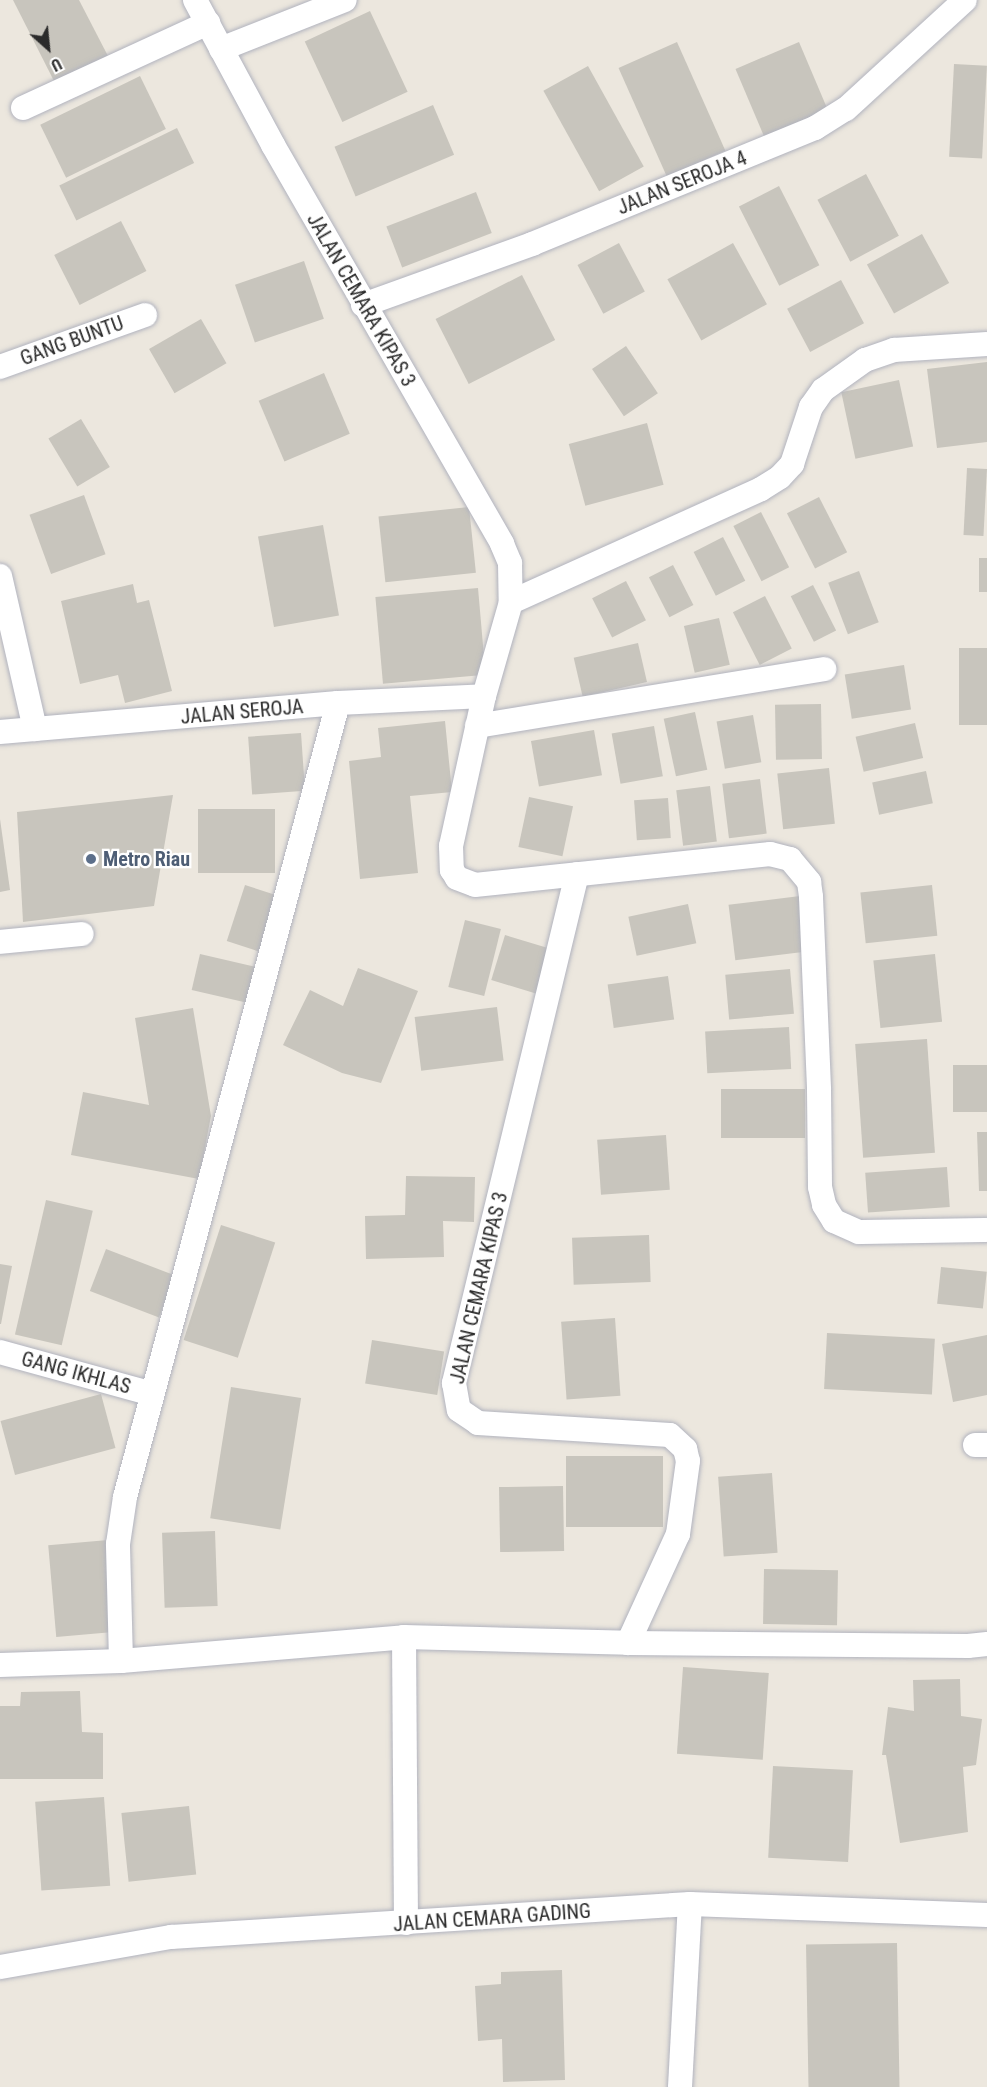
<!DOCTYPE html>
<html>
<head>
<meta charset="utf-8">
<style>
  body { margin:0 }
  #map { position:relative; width:987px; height:2087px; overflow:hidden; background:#ece7de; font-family:"Roboto Condensed",sans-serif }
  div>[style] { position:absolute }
  .building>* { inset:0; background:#c8c5bd; transform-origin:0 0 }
  .roads { filter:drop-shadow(0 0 2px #b1b3be) drop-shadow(0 0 2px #b1b3be) }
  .minor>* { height:24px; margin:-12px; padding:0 12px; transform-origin:12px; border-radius:12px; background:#fff }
  .dots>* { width:16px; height:16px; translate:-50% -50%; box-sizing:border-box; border:3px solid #fff; border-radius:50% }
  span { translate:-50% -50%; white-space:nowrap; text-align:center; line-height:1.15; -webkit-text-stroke:4.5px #fff; paint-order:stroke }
  .street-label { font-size:20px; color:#2b2b2b }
  .service-label { font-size:20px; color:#4e5e75; font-weight:700 }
  .left { translate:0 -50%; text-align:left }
  .north { position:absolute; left:18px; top:18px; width:60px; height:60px; -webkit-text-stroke:4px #fff; paint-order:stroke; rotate:153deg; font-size:16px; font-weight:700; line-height:24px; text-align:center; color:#2b2b2b }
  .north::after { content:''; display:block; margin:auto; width:21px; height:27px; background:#2b2b2b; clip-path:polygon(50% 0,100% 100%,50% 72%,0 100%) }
</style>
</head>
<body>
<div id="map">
  <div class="building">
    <i style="clip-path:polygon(13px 0,79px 0,109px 58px,56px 85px)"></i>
    <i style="left:370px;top:11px;width:89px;height:72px;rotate:65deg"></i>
    <i style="left:677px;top:42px;width:119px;height:64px;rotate:66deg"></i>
    <i style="left:799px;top:42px;width:76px;height:69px;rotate:67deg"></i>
    <i style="left:954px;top:64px;width:33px;height:93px;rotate:3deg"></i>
    <i style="left:588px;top:66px;width:115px;height:51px;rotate:61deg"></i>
    <i style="left:140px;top:76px;width:59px;height:111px;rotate:64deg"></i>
    <i style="left:433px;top:105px;width:54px;height:107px;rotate:67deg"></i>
    <i style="left:177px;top:128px;width:39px;height:131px;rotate:64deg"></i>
    <i style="left:866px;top:174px;width:70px;height:55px;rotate:62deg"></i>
    <i style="left:779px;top:186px;width:89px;height:45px;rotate:63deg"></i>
    <i style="left:476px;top:192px;width:44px;height:96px;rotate:69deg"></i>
    <i style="left:121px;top:221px;width:56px;height:75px;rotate:63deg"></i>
    <i style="left:922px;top:234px;width:56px;height:63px;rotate:61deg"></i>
    <i style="left:619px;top:243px;width:55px;height:47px;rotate:62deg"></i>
    <i style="left:733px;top:243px;width:70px;height:75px;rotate:61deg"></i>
    <i style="left:304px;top:261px;width:61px;height:73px;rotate:71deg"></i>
    <i style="left:522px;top:275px;width:73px;height:97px;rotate:63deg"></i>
    <i style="left:841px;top:280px;width:49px;height:61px;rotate:62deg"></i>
    <i style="left:201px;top:319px;width:51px;height:60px;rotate:60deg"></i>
    <i style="left:626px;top:346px;width:57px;height:41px;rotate:56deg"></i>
    <i style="clip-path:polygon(987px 362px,987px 442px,937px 448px,927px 369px)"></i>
    <i style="left:324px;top:373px;width:66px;height:71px;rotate:67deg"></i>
    <i style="left:899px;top:380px;width:68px;height:59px;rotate:78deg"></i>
    <i style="left:81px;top:419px;width:56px;height:38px;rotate:59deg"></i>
    <i style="left:647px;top:423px;width:64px;height:81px;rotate:75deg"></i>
    <i style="left:967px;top:468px;width:20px;height:67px;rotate:3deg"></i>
    <i style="left:84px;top:495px;width:63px;height:58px;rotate:70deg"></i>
    <i style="left:819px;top:497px;width:62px;height:36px;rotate:63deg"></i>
    <i style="left:469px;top:507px;width:66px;height:91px;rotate:84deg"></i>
    <i style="left:761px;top:512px;width:62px;height:31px;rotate:63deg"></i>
    <i style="left:323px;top:525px;width:92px;height:66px;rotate:80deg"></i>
    <i style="left:723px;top:537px;width:49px;height:33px;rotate:63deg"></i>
    <i style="left:979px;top:558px;width:8px;height:34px"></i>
    <i style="left:673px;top:565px;width:45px;height:27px;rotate:63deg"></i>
    <i style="left:859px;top:571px;width:55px;height:33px;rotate:69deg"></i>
    <i style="left:626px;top:581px;width:44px;height:38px;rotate:63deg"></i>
    <i style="clip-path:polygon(133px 584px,137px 603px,149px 600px,172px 691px,125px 703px,118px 675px,80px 684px,61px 601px)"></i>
    <i style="left:813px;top:585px;width:51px;height:25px;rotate:63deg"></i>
    <i style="left:478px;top:588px;width:87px;height:103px;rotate:85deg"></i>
    <i style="left:765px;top:596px;width:59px;height:36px;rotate:63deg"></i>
    <i style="left:719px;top:618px;width:48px;height:36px;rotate:77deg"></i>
    <i style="left:638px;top:643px;width:40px;height:66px;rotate:77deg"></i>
    <i style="left:987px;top:648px;width:77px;height:28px;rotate:90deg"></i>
    <i style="left:904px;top:665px;width:45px;height:60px;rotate:81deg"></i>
    <i style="left:821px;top:704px;width:55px;height:46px;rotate:89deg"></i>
    <i style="left:695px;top:712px;width:59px;height:32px;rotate:78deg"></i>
    <i style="left:753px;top:715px;width:48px;height:37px;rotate:80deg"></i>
    <i style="clip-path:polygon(445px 721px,452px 792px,410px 796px,418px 873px,360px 879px,349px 761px,381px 757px,378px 728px)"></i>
    <i style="left:915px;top:723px;width:36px;height:61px;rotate:77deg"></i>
    <i style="left:654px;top:726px;width:51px;height:43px;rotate:80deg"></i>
    <i style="left:594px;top:730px;width:46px;height:64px;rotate:80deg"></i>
    <i style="left:301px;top:733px;width:58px;height:53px;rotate:86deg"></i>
    <i style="left:829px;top:768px;width:56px;height:52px;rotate:84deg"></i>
    <i style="left:926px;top:771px;width:33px;height:55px;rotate:78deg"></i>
    <i style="left:760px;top:779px;width:55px;height:38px;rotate:83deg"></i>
    <i style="left:710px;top:786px;width:56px;height:34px;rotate:83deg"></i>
    <i style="clip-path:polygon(173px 795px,154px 906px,23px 922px,17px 812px)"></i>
    <i style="left:529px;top:797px;width:45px;height:51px;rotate:12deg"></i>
    <i style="left:668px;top:798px;width:40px;height:34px;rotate:86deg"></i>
    <i style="left:198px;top:809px;width:77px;height:64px"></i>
    <i style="clip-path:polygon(0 819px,10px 890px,0 892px)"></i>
    <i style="left:245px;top:885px;width:38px;height:59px;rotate:18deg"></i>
    <i style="left:932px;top:885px;width:51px;height:72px;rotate:84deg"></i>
    <i style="left:800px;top:896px;width:56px;height:72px;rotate:83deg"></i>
    <i style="left:688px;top:904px;width:40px;height:61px;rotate:78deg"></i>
    <i style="left:465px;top:920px;width:37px;height:69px;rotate:14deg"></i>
    <i style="left:505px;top:935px;width:50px;height:47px;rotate:17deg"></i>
    <i style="left:200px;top:954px;width:58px;height:37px;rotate:13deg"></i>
    <i style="left:935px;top:954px;width:68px;height:62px;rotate:84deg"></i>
    <i style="clip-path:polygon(358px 968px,418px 991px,381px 1083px,342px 1073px,283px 1045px,310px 990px,343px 1006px)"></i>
    <i style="left:790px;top:969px;width:45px;height:65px;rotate:85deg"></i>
    <i style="left:668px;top:976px;width:44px;height:61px;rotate:82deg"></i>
    <i style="left:497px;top:1007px;width:54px;height:83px;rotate:83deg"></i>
    <i style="clip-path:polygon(193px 1008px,211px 1116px,199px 1179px,71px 1155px,83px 1092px,149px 1105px,135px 1018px)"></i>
    <i style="left:789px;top:1027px;width:42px;height:84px;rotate:87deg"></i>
    <i style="left:927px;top:1039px;width:114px;height:72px;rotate:86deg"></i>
    <i style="left:987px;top:1065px;width:47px;height:34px;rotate:90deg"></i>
    <i style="left:721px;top:1089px;width:84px;height:49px"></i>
    <i style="clip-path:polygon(977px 1132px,987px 1132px,987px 1191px,979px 1191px)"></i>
    <i style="left:666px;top:1135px;width:55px;height:69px;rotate:86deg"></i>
    <i style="left:947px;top:1167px;width:40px;height:82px;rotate:86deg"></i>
    <i style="clip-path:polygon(406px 1176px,475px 1177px,474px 1222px,443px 1221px,444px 1257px,366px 1259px,365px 1216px,405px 1215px)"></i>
    <i style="left:46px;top:1200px;width:48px;height:138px;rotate:13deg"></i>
    <i style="left:221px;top:1225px;width:57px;height:121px;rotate:18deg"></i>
    <i style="left:649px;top:1235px;width:47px;height:77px;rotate:88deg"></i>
    <i style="left:106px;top:1249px;width:74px;height:45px;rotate:21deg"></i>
    <i style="clip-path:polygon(0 1264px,12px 1266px,1px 1324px,0 1324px)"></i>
    <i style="left:941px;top:1267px;width:46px;height:37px;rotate:6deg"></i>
    <i style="left:615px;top:1318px;width:78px;height:54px;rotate:86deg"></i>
    <i style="left:827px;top:1333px;width:108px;height:56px;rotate:3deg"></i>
    <i style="clip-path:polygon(987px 1335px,987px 1395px,953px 1402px,942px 1344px)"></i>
    <i style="left:372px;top:1340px;width:73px;height:44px;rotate:9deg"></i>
    <i style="left:231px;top:1387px;width:71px;height:133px;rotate:9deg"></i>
    <i style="left:101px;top:1394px;width:56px;height:104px;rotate:75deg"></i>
    <i style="left:663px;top:1456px;width:71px;height:97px;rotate:90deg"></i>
    <i style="left:772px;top:1473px;width:80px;height:54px;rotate:86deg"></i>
    <i style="left:563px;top:1486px;width:65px;height:64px;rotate:89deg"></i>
    <i style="left:215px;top:1531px;width:75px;height:53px;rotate:88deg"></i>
    <i style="left:108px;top:1540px;width:92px;height:60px;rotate:85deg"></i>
    <i style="left:764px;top:1569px;width:74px;height:55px;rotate:1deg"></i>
    <i style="left:683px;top:1667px;width:86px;height:87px;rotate:4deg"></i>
    <i style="clip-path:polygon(960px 1679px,961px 1716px,982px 1719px,976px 1765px,963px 1767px,968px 1832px,900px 1843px,886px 1755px,882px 1755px,888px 1707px,914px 1711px,913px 1680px)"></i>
    <i style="clip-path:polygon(80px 1691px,82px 1732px,103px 1733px,103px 1779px,0 1779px,0 1706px,20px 1706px,21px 1692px)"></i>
    <i style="left:773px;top:1766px;width:80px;height:92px;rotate:3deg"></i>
    <i style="left:104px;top:1797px;width:89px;height:69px;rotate:86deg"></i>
    <i style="left:189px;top:1806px;width:69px;height:68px;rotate:84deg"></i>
    <i style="left:897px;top:1943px;width:144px;height:91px;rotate:89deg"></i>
    <i style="clip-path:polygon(562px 1970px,565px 2080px,503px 2082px,502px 2039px,478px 2041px,475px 1986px,501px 1984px,501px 1972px)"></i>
  </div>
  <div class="roads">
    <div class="minor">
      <i style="left:195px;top:0;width:165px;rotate:61.7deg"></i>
      <i style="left:273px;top:145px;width:460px;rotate:60.1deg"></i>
      <i style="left:502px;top:544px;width:21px;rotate:67deg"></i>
      <i style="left:510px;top:563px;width:39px;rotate:89deg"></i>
      <i style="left:511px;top:602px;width:98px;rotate:106deg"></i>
      <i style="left:484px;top:696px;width:154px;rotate:102.4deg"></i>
      <i style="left:451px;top:846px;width:24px;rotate:88deg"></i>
      <i style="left:452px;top:870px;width:9px;rotate:58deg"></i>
      <i style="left:457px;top:878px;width:19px;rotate:21deg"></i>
      <i style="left:475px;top:885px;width:297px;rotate:-6deg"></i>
      <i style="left:770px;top:854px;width:21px;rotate:14deg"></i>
      <i style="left:790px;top:859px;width:30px;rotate:50deg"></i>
      <i style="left:809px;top:882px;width:15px;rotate:82deg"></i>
      <i style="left:811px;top:897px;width:193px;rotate:87.6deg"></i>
      <i style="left:819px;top:1090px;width:97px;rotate:89.4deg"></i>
      <i style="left:820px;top:1187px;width:18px;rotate:77deg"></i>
      <i style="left:824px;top:1205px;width:19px;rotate:58deg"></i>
      <i style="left:834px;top:1221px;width:27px;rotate:24deg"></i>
      <i style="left:859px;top:1232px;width:128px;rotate:-0.9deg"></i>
      <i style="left:221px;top:49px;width:133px;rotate:-21.6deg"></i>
      <i style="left:23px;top:108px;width:204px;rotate:-24.7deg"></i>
      <i style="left:363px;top:305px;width:180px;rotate:-19.8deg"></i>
      <i style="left:532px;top:244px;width:306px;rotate:-22.3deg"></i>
      <i style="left:815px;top:128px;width:36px;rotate:-32deg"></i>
      <i style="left:846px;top:109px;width:161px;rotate:-42.5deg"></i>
      <i style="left:0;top:367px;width:154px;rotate:-19.7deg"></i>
      <i style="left:0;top:576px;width:157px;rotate:77.1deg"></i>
      <i style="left:511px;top:602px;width:274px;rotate:-24.3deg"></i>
      <i style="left:761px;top:489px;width:22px;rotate:-32deg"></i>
      <i style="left:780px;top:477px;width:18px;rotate:-47deg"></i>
      <i style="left:792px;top:464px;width:60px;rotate:-71.6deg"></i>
      <i style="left:811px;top:407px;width:21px;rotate:-55deg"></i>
      <i style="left:823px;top:390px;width:52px;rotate:-35.5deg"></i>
      <i style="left:865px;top:360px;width:31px;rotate:-19deg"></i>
      <i style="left:894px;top:350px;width:93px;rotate:-3.7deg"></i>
      <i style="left:477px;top:726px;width:352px;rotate:-9.3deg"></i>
      <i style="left:0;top:732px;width:339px;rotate:-4.9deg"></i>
      <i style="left:338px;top:703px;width:146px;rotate:-2.7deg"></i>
      <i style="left:577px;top:874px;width:524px;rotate:103.59deg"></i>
      <i style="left:454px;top:1383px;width:27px;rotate:80deg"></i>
      <i style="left:459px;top:1410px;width:23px;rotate:34deg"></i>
      <i style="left:478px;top:1423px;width:192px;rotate:3.6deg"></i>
      <i style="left:670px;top:1435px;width:21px;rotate:43deg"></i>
      <i style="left:685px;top:1449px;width:12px;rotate:76deg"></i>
      <i style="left:688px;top:1461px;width:74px;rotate:97.8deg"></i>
      <i style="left:678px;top:1534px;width:120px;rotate:114.6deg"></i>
      <i style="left:0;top:942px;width:82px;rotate:-5.6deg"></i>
      <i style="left:0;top:1352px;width:158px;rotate:15.4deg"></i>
      <i style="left:975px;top:1445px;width:12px"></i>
      <i style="left:404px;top:1637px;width:286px;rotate:89.6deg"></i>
      <i style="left:121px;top:1661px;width:117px;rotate:-91.5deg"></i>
      <i style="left:118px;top:1544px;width:48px;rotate:-81.5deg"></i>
      <i style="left:125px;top:1497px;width:822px;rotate:-74.98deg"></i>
      <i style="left:0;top:1665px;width:121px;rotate:-1.9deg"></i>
      <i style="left:121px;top:1661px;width:284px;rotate:-4.8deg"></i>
      <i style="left:404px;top:1637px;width:224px;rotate:1.5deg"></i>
      <i style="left:628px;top:1643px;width:340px;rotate:0.5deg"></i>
      <i style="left:968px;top:1646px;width:19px;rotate:-6deg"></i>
      <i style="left:0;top:1967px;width:174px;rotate:-10deg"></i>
      <i style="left:171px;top:1937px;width:520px;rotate:-3.64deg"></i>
      <i style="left:690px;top:1904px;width:297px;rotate:2.1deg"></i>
      <i style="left:680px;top:2087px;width:183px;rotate:-86.9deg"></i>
    </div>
  </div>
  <div class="dots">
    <i style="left:91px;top:859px;background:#5c6f8a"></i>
  </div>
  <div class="street-label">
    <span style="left:682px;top:183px;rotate:-22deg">JALAN SEROJA 4</span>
    <span style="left:361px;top:300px;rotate:60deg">JALAN CEMARA KIPAS 3</span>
    <span style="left:72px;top:341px;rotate:-20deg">GANG BUNTU</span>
    <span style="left:242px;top:712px;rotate:-5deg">JALAN SEROJA</span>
    <span style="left:479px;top:1288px;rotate:-77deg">JALAN CEMARA KIPAS 3</span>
    <span style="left:76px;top:1373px;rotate:15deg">GANG IKHLAS</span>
    <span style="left:492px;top:1918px;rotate:-4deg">JALAN CEMARA GADING</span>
  </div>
  <div class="service-label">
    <span class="left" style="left:103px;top:859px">Metro Riau</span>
  </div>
  <div class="north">U</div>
</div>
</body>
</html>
